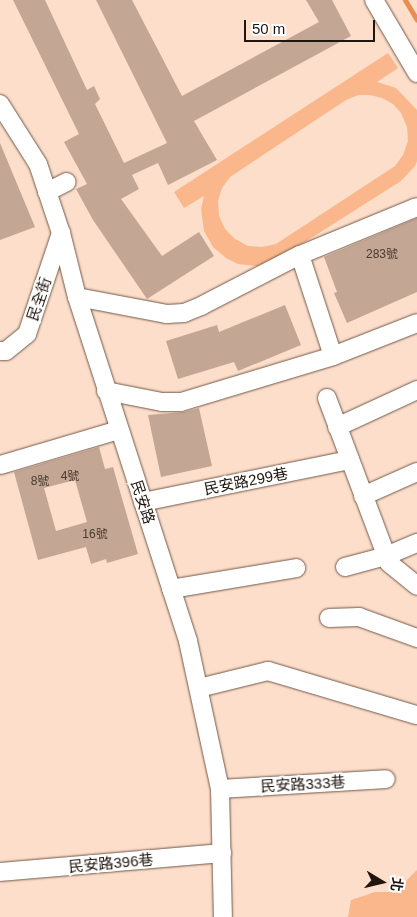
<!DOCTYPE html>
<html>
<head>
<meta charset="utf-8">
<style>
  body { margin:0 }
  #map { position:relative; width:417px; height:917px; overflow:hidden; background:#fddecb; font-family:Helvetica,"Noto Sans TC",sans-serif }
  div>[style] { position:absolute }
  .green>* { inset:0; background:#fab78b }
  .stream>* { height:5px; margin:-2.5px; padding:0 2.5px; transform-origin:2.5px; border-radius:2.5px; background:#e58f54 }
  .building>* { inset:0; background:#c3a694 }
  .roads { filter:drop-shadow(0 0 1px #715847) drop-shadow(0 0 1px #715847) }
  .minor>* { height:18px; margin:-9px; padding:0 9px; transform-origin:9px; border-radius:9px; background:#fff }
  span { translate:-50% -50%; white-space:nowrap; text-align:center; line-height:1.15; -webkit-text-stroke:4px #fff; paint-order:stroke }
  .number-label { font-size:12px; color:#493a30 }
  .number-label span { -webkit-text-stroke-width:0 }
  .street-label { font-size:15px; color:#20160f }
  .north { position:absolute; left:357px; top:857px; width:50px; height:50px; -webkit-text-stroke:4px #fff; paint-order:stroke; rotate:99deg; font-size:14px; font-weight:700; line-height:20px; text-align:center; color:#20160f }
  .north::after { content:''; display:block; margin:auto; width:18px; height:22px; background:#20160f; clip-path:polygon(50% 0,100% 100%,50% 72%,0 100%) }
  .scale { position:absolute; left:244px; top:20px; width:131px; height:22px; box-sizing:border-box; border:2px solid #20160f; border-top:0; padding-left:6px; font-size:15px; line-height:18px; white-space:nowrap; color:#20160f; -webkit-text-stroke:4px #fff; paint-order:stroke }
</style>
</head>
<body>
<div id="map">
  <div class="green">
    <i style="clip-path:polygon(evenodd,388px 53px,398px 68px,377px 82px,396px 88px,417px 110px,417px 161px,415px 166px,401px 181px,275px 261px,257px 266px,238px 264px,226px 258px,213px 247px,204px 231px,201px 209px,204px 196px,184px 208px,174px 192px,388px 53px,358px 95px,370px 95px,382px 98px,393px 104px,401px 113px,407px 127px,408px 141px,403px 155px,395px 166px,276px 244px,262px 247px,248px 246px,235px 239px,225px 229px,219px 216px,218px 201px,222px 188px,230px 177px,346px 100px,358px 95px)"></i>
    <i style="clip-path:polygon(417px 870px,417px 917px,348px 917px,351px 900px,375px 892px,395px 892px)"></i>
  </div>
  <div class="stream">
    <i style="left:405px;top:0;width:23px;rotate:59deg"></i>
  </div>
  <div class="building">
    <i style="clip-path:polygon(13px 0,45px 0,87px 90px,94px 86px,100px 99px,95px 104px,124px 163px,167px 143px,96px 0,132px 0,182px 96px,319px 22px,306px 0,332px 0,351px 36px,194px 121px,217px 160px,168px 185px,158px 163px,132px 175px,139px 189px,121px 199px,162px 256px,199px 232px,214px 256px,147px 299px,93px 220px,76px 189px,87px 184px,64px 142px,79px 134px)"></i>
    <i style="clip-path:polygon(0 143px,35px 227px,0 240px)"></i>
    <i style="clip-path:polygon(417px 218px,417px 292px,347px 323px,334px 293px,337px 292px,324px 257px)"></i>
    <i style="clip-path:polygon(285px 305px,301px 345px,238px 371px,234px 362px,178px 379px,166px 341px,217px 325px,219px 332px)"></i>
    <i style="clip-path:polygon(199px 408px,212px 466px,161px 477px,148px 415px,184px 412px)"></i>
    <i style="clip-path:polygon(evenodd,99px 447px,105px 469px,113px 467px,138px 554px,107px 563px,106px 559px,91px 564px,86px 547px,38px 560px,14px 472px,99px 447px,75px 480px,87px 522px,56px 531px,44px 488px,75px 480px)"></i>
  </div>
  <div class="roads">
    <div class="minor">
      <i style="left:374px;top:0;width:85px;rotate:59.5deg"></i>
      <i style="left:0;top:104px;width:71px;rotate:57.7deg"></i>
      <i style="left:38px;top:164px;width:73px;rotate:71.6deg"></i>
      <i style="left:61px;top:233px;width:66px;rotate:76deg"></i>
      <i style="left:77px;top:297px;width:361px;rotate:72.1deg"></i>
      <i style="left:188px;top:641px;width:151px;rotate:77.8deg"></i>
      <i style="left:220px;top:789px;width:128px;rotate:88.7deg"></i>
      <i style="left:47px;top:192px;width:22px;rotate:-27deg"></i>
      <i style="left:300px;top:255px;width:106px;rotate:71.9deg"></i>
      <i style="left:77px;top:297px;width:92px;rotate:10.7deg"></i>
      <i style="left:167px;top:314px;width:17px;rotate:-3deg"></i>
      <i style="left:184px;top:313px;width:18px;rotate:-22deg"></i>
      <i style="left:201px;top:306px;width:111px;rotate:-27.3deg"></i>
      <i style="left:300px;top:255px;width:126px;rotate:-22.3deg"></i>
      <i style="left:0;top:351px;width:6px"></i>
      <i style="left:6px;top:351px;width:27px;rotate:-39deg"></i>
      <i style="left:27px;top:334px;width:107px;rotate:-71.4deg"></i>
      <i style="left:106px;top:391px;width:57px;rotate:11.1deg"></i>
      <i style="left:162px;top:402px;width:19px"></i>
      <i style="left:181px;top:402px;width:159px;rotate:-16.8deg"></i>
      <i style="left:333px;top:356px;width:90px;rotate:-21.4deg"></i>
      <i style="left:327px;top:398px;width:176px;rotate:69.4deg"></i>
      <i style="left:389px;top:563px;width:36px;rotate:39deg"></i>
      <i style="left:337px;top:427px;width:88px;rotate:-24.8deg"></i>
      <i style="left:0;top:465px;width:124px;rotate:-16.4deg"></i>
      <i style="left:363px;top:496px;width:59px;rotate:-24deg"></i>
      <i style="left:143px;top:502px;width:211px;rotate:-11.5deg"></i>
      <i style="left:345px;top:567px;width:42px;rotate:-15deg"></i>
      <i style="left:386px;top:556px;width:34px;rotate:-23deg"></i>
      <i style="left:171px;top:589px;width:127px;rotate:-9.5deg"></i>
      <i style="left:329px;top:618px;width:30px;rotate:-2deg"></i>
      <i style="left:359px;top:617px;width:62px;rotate:19.9deg"></i>
      <i style="left:199px;top:688px;width:71px;rotate:-13.8deg"></i>
      <i style="left:268px;top:671px;width:155px;rotate:16.5deg"></i>
      <i style="left:220px;top:789px;width:166px;rotate:-3.4deg"></i>
      <i style="left:0;top:872px;width:223px;rotate:-4.9deg"></i>
    </div>
  </div>
  <div class="number-label">
    <span style="left:382px;top:255px">283號</span>
    <span style="left:70px;top:477px">4號</span>
    <span style="left:40px;top:482px">8號</span>
    <span style="left:95px;top:535px">16號</span>
  </div>
  <div class="street-label">
    <span style="left:39px;top:299px;rotate:-71deg">民全街</span>
    <span style="left:246px;top:481px;rotate:-11deg">民安路299巷</span>
    <span style="left:143px;top:502px;rotate:72deg">民安路</span>
    <span style="left:303px;top:784px;rotate:-3deg">民安路333巷</span>
    <span style="left:111px;top:863px;rotate:-5deg">民安路396巷</span>
  </div>
  <div class="north">北</div>
  <div class="scale">50 m</div>
</div>
</body>
</html>
